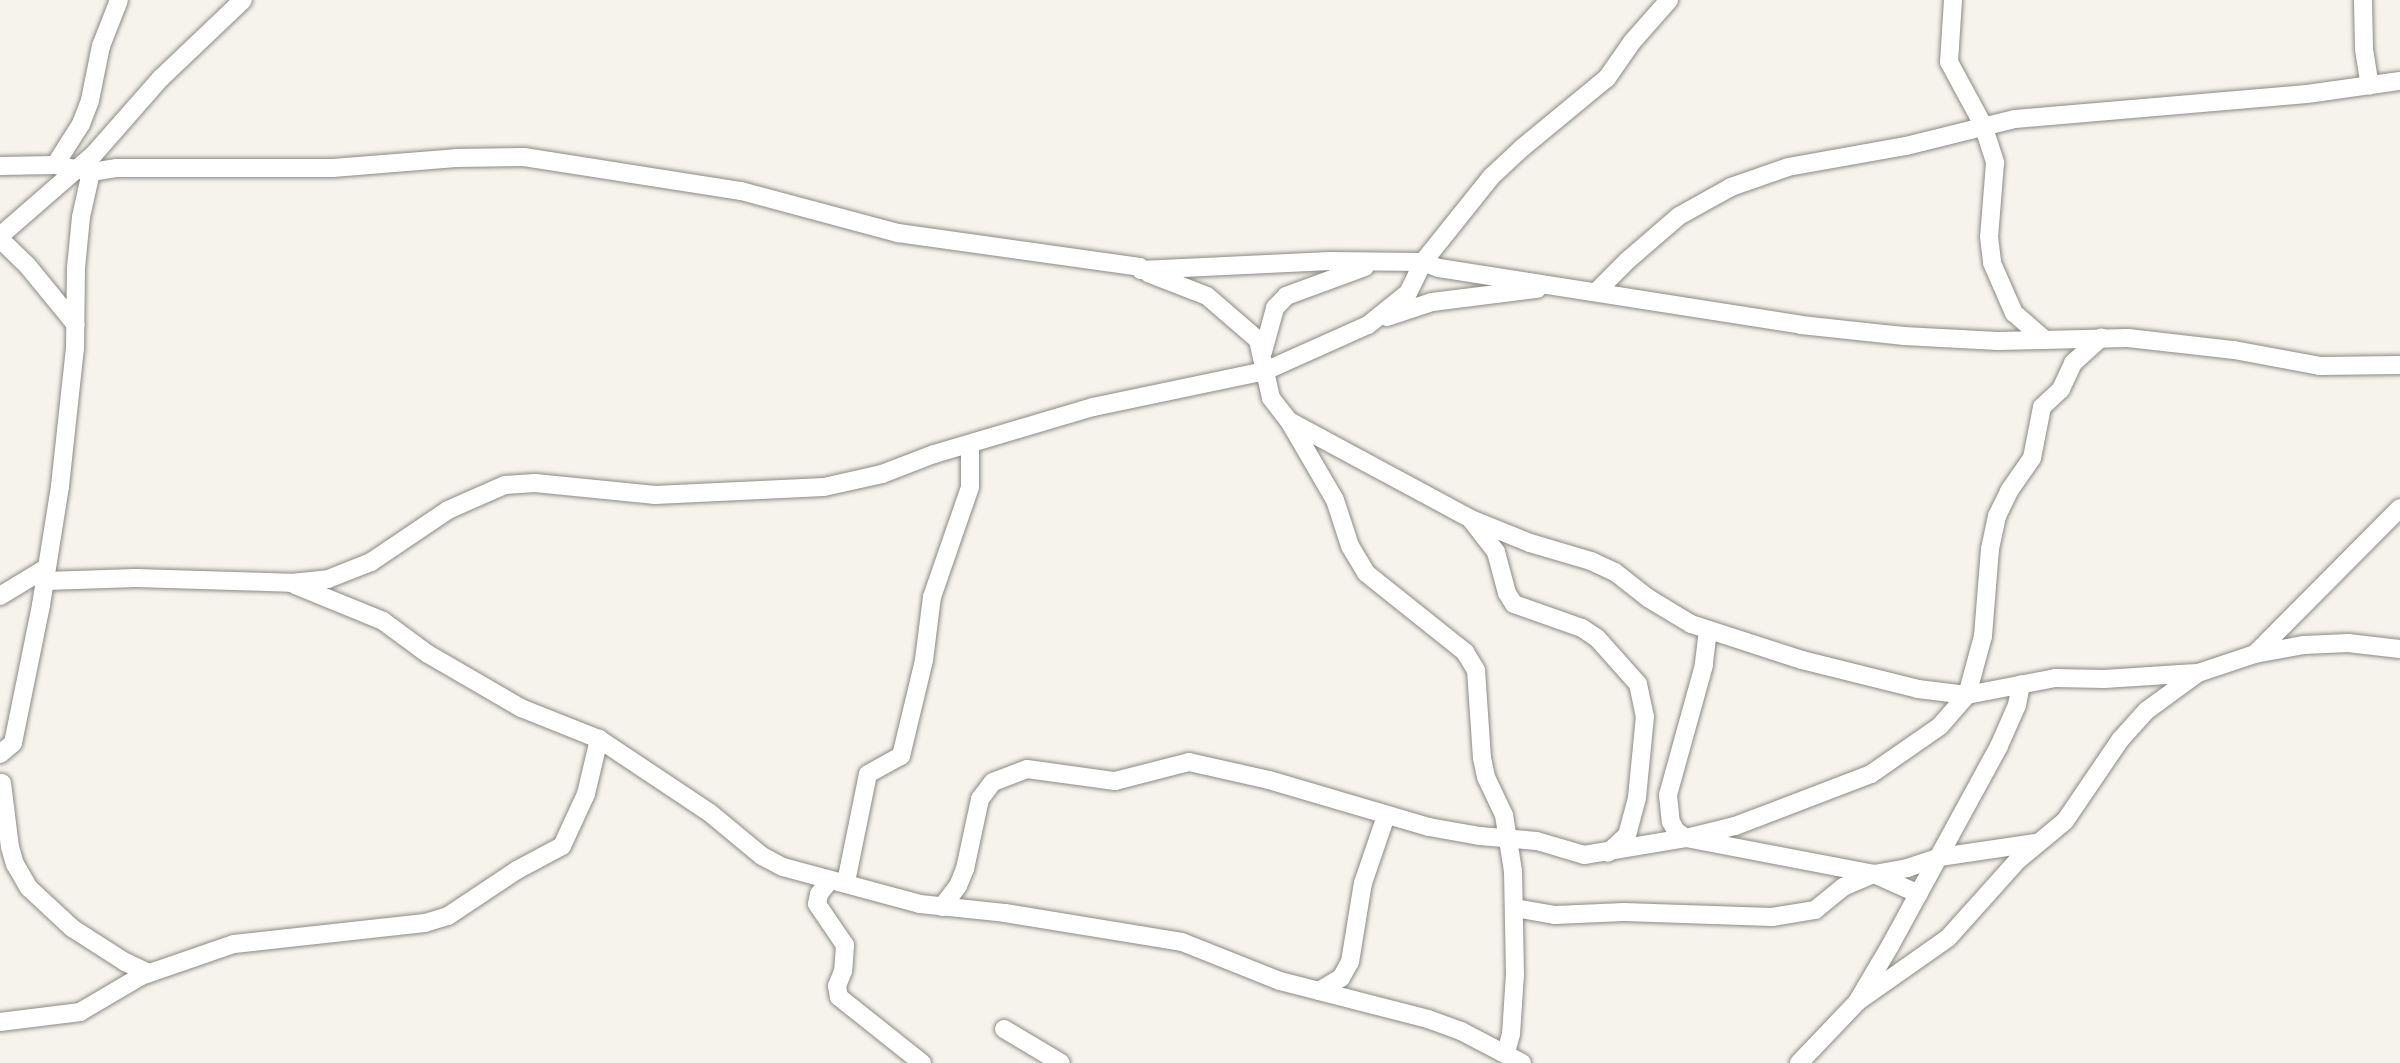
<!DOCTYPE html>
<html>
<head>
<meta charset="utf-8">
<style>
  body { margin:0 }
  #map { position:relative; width:2400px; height:1063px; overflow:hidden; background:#f5f3ec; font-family:Quicksand,sans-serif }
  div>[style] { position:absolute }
  .roads { filter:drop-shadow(0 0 2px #8c8983) drop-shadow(0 0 2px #8c8983) }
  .minor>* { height:18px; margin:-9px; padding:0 9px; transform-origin:9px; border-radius:9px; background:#fff }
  span { translate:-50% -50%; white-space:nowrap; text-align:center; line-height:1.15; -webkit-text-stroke:7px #f5f3ec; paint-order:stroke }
</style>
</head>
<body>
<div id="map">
  <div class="roads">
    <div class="minor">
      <i style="left:1953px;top:0;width:62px;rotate:93.7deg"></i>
      <i style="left:1949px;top:62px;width:72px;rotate:61.6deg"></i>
      <i style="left:1983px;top:125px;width:40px;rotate:72deg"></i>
      <i style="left:1995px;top:163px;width:74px;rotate:94.6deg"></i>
      <i style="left:1989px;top:237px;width:26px;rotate:83deg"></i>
      <i style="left:1992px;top:263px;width:55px;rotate:66.3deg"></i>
      <i style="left:2014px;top:313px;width:41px;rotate:41.1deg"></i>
      <i style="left:2363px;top:0;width:49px;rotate:88.8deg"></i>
      <i style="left:2364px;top:49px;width:37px;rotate:81deg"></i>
      <i style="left:55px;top:165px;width:49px;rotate:-57.6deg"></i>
      <i style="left:81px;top:124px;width:26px;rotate:-69deg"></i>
      <i style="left:90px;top:100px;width:55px;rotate:-78.5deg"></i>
      <i style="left:101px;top:46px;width:49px;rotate:-68.6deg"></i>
      <i style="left:0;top:166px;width:55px;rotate:-1deg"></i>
      <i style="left:55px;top:165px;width:37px;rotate:11deg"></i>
      <i style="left:91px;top:172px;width:25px;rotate:-9deg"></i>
      <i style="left:116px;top:168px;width:217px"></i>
      <i style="left:333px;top:168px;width:123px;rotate:-4.6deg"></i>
      <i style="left:456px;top:158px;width:68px;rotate:-0.8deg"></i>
      <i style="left:524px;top:157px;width:220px;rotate:8.9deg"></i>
      <i style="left:741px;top:191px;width:163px;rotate:15deg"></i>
      <i style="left:898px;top:233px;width:244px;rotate:8deg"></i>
      <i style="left:1140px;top:267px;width:3px;rotate:72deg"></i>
      <i style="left:1141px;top:270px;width:189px;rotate:-2.7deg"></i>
      <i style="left:1330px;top:261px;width:93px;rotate:0.6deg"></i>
      <i style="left:1423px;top:262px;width:17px;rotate:21deg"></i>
      <i style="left:1439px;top:268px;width:366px;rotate:8.9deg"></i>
      <i style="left:1801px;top:325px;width:104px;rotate:6.1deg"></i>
      <i style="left:1904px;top:336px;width:94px;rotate:3deg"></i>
      <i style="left:1998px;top:341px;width:130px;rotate:-1.3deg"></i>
      <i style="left:2128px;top:338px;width:107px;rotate:6.5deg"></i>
      <i style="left:2234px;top:350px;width:87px;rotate:10.5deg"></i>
      <i style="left:2320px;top:366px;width:80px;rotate:-0.7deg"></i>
      <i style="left:0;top:236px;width:126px;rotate:-41.1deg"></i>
      <i style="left:95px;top:153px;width:100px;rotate:-48.7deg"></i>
      <i style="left:161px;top:78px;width:113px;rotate:-43.6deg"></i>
      <i style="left:0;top:239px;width:37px;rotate:44deg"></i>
      <i style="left:27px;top:265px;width:77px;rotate:50.8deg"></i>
      <i style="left:1148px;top:273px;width:63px;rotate:21.3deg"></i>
      <i style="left:1207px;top:296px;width:67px;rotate:40.8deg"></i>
      <i style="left:1258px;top:340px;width:59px;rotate:77.4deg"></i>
      <i style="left:1271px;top:398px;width:29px;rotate:52deg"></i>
      <i style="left:1289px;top:421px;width:207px;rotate:28.3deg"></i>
      <i style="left:1471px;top:519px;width:64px;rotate:22.1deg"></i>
      <i style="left:1530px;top:543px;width:64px;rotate:16.4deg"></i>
      <i style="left:1591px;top:561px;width:26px;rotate:25deg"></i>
      <i style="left:1615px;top:572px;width:42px;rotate:38.2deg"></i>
      <i style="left:1648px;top:598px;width:50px;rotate:31.2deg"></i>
      <i style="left:1691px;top:624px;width:117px;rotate:18deg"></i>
      <i style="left:1802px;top:660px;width:120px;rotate:14deg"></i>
      <i style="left:1918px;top:689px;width:49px;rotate:7deg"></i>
      <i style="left:1967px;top:695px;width:90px;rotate:-10.9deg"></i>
      <i style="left:2055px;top:678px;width:49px;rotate:1.2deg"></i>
      <i style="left:2104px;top:679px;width:94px;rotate:-3.7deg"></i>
      <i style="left:2198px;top:673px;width:60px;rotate:-18.4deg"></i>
      <i style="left:2255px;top:654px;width:50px;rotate:-10.4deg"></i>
      <i style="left:2304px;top:645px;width:44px;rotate:-2.6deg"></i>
      <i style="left:2348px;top:643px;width:52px;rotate:6.6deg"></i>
      <i style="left:1596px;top:292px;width:45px;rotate:-45deg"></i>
      <i style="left:1628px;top:260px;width:67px;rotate:-40.8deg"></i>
      <i style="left:1679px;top:216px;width:60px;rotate:-29.1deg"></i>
      <i style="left:1731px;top:187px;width:60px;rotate:-19.3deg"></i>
      <i style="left:1788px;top:167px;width:120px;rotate:-10.1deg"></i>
      <i style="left:1906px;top:146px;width:112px;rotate:-13.9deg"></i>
      <i style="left:2015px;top:119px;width:293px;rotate:-4.9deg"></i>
      <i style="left:2307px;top:94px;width:94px;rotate:-8deg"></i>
      <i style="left:1387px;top:317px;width:47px;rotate:-18.4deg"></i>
      <i style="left:1432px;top:302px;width:106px;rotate:-7.1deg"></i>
      <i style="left:1263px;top:352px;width:46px;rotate:-74.7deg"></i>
      <i style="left:1275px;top:308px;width:16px;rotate:-47deg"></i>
      <i style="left:1286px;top:296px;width:84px;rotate:-20.2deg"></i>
      <i style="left:1289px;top:421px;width:91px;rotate:59.8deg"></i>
      <i style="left:1335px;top:500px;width:48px;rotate:71.9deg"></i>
      <i style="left:1350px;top:546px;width:31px;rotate:59deg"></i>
      <i style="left:1366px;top:573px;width:127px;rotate:38.6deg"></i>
      <i style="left:1465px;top:652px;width:21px;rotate:59deg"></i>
      <i style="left:1476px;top:670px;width:88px;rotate:86.1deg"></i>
      <i style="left:1482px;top:758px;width:19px;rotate:78deg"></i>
      <i style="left:1486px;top:777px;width:42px;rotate:64.7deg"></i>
      <i style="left:1504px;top:815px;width:57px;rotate:80.9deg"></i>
      <i style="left:1513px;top:871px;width:103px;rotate:88.9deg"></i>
      <i style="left:1515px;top:974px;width:60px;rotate:93.8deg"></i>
      <i style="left:1511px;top:1034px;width:20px;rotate:105deg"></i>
      <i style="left:1472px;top:521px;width:39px;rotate:52deg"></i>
      <i style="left:1496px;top:552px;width:42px;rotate:75deg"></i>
      <i style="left:1507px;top:593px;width:13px;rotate:58deg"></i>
      <i style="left:1514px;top:604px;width:72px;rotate:19.4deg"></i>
      <i style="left:1582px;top:628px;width:18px;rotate:34deg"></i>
      <i style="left:1597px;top:638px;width:62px;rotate:48.3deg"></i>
      <i style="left:1638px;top:684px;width:33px;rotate:78deg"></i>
      <i style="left:1645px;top:716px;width:82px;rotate:95.6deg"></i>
      <i style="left:1637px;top:798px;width:38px;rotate:105deg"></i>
      <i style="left:1627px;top:835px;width:26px;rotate:137deg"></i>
      <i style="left:45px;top:581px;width:91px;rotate:-1.9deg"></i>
      <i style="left:136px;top:578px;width:155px;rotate:1.8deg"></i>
      <i style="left:291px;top:583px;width:37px;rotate:-6deg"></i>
      <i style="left:328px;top:579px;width:46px;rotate:-21.6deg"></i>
      <i style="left:371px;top:562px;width:93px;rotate:-34deg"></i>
      <i style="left:448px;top:510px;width:62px;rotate:-23.7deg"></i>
      <i style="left:505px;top:485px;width:30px;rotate:-4deg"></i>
      <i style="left:535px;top:483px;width:121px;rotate:5.7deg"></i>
      <i style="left:655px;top:495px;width:169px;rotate:-2.7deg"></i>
      <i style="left:824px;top:487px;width:59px;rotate:-12.6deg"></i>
      <i style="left:882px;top:474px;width:56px;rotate:-21deg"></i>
      <i style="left:934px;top:454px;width:166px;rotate:-16.5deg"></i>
      <i style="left:1093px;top:407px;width:176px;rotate:-11.8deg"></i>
      <i style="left:1265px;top:371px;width:113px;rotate:-24.1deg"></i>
      <i style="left:1368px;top:325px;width:51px;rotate:-38.7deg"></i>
      <i style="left:1408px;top:293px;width:34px;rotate:-64deg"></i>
      <i style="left:1423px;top:262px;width:110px;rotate:-51.3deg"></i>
      <i style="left:1492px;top:176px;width:41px;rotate:-43deg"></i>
      <i style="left:1522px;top:148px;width:110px;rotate:-39.5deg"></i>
      <i style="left:1607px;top:78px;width:44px;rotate:-55.2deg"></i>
      <i style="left:1632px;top:42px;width:56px;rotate:-48.6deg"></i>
      <i style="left:295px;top:585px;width:95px;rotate:22.2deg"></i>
      <i style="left:383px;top:621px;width:56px;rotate:36.3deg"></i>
      <i style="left:428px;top:654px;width:108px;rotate:30.1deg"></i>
      <i style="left:521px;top:708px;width:84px;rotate:21.7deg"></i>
      <i style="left:599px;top:739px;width:133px;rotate:33.7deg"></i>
      <i style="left:710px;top:813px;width:67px;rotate:39.6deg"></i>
      <i style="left:762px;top:856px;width:24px;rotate:28deg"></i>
      <i style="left:783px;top:867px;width:142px;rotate:15.1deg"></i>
      <i style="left:920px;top:904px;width:85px;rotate:6deg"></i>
      <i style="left:1005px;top:913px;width:179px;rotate:9.3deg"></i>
      <i style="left:1182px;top:942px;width:105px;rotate:21.7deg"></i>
      <i style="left:1280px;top:981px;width:153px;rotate:14.4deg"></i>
      <i style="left:1428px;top:1019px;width:35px;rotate:20deg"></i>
      <i style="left:1461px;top:1031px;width:69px;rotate:27.7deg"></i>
      <i style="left:0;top:596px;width:54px;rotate:-31.3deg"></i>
      <i style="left:1708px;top:630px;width:35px;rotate:97deg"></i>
      <i style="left:1704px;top:665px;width:135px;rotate:105.5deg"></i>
      <i style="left:1668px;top:795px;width:27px;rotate:84deg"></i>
      <i style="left:1671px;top:822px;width:10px;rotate:61deg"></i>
      <i style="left:1676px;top:831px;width:12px;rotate:35deg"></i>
      <i style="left:1686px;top:838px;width:191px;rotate:10.8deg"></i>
      <i style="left:1874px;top:874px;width:49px;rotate:24deg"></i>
      <i style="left:2257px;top:652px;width:203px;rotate:-45.2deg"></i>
      <i style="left:0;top:754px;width:17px;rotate:-40deg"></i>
      <i style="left:13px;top:743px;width:141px;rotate:-78.5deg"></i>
      <i style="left:41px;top:605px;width:121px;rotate:-80.9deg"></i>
      <i style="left:60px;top:486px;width:138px;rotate:-83.8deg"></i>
      <i style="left:75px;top:349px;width:81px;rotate:-89.3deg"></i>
      <i style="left:76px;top:268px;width:51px;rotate:-84.4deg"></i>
      <i style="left:81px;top:217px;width:46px;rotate:-77.5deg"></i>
      <i style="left:2px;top:783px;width:64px;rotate:82.9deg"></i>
      <i style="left:10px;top:847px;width:18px;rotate:74deg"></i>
      <i style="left:15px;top:864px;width:28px;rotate:60deg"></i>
      <i style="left:29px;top:888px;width:59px;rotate:42.9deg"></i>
      <i style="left:72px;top:928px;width:63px;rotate:32.7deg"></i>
      <i style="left:125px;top:962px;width:26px;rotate:25deg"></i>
      <i style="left:830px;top:880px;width:18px;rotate:128deg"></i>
      <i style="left:819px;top:894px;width:10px;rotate:101deg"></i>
      <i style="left:817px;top:904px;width:50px;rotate:55.7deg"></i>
      <i style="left:845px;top:945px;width:26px;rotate:94deg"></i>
      <i style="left:843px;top:971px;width:16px;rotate:112deg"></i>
      <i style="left:837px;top:986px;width:11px;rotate:80deg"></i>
      <i style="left:839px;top:997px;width:106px;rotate:38.5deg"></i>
      <i style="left:846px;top:882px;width:110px;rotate:-78.5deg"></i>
      <i style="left:868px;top:774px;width:38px;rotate:-29deg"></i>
      <i style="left:901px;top:756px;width:99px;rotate:-76.5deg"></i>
      <i style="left:924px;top:660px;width:64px;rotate:-82.8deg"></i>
      <i style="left:932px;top:597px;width:116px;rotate:-70.9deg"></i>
      <i style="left:970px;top:487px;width:41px;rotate:-90deg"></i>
      <i style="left:942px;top:907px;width:26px;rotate:-53deg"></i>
      <i style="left:958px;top:886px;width:18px;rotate:-68deg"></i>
      <i style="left:965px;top:869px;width:72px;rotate:-77.9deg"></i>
      <i style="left:980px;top:799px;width:21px;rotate:-53deg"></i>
      <i style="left:993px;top:782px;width:36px;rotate:-21deg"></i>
      <i style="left:1027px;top:769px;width:89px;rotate:7.8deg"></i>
      <i style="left:1115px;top:781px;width:76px;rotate:-14.4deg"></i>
      <i style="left:1189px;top:762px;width:82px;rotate:12.7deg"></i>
      <i style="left:1269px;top:780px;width:167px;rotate:16.4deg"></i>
      <i style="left:1429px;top:827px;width:52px;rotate:10deg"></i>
      <i style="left:1480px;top:836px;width:57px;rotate:5deg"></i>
      <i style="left:1537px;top:841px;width:49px;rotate:16.6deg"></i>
      <i style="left:1584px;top:855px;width:103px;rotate:-9.5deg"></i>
      <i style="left:1686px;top:838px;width:50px;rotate:-13.8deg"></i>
      <i style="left:1735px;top:826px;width:146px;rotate:-20.9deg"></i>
      <i style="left:1871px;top:774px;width:84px;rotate:-34.8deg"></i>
      <i style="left:1940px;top:726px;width:41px;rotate:-48.9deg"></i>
      <i style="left:1967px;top:695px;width:61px;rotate:-74.8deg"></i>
      <i style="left:1983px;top:636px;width:87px;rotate:-85.4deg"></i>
      <i style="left:1990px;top:549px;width:34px;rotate:-78deg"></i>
      <i style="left:1997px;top:516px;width:28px;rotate:-64deg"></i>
      <i style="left:2009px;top:491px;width:40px;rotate:-55.1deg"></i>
      <i style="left:2032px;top:458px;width:52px;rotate:-78.9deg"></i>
      <i style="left:2042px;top:407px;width:26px;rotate:-43deg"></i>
      <i style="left:2061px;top:389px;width:29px;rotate:-65deg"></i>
      <i style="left:2073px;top:363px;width:38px;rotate:-42deg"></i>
      <i style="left:1515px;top:908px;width:41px;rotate:9.9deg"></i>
      <i style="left:1555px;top:915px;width:69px;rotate:-2.5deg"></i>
      <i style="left:1624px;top:912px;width:148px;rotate:1.9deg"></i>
      <i style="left:1772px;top:917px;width:44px;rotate:-9.2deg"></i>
      <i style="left:1815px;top:910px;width:36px;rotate:-39deg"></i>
      <i style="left:1843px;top:887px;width:34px;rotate:-23deg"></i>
      <i style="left:1874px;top:874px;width:34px;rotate:-10deg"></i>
      <i style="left:1907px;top:868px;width:35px;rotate:-18deg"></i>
      <i style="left:1940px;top:857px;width:96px;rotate:-8.4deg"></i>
      <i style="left:1319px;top:991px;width:26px;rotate:-31deg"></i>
      <i style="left:1341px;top:978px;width:18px;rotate:-61deg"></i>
      <i style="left:1350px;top:962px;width:80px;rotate:-80.7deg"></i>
      <i style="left:1363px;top:883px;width:71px;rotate:-71.1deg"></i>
      <i style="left:1857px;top:1002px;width:111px;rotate:-35.1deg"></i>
      <i style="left:1948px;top:938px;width:105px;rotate:-48.1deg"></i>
      <i style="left:2018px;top:860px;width:61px;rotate:-39.7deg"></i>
      <i style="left:2065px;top:821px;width:98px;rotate:-55.8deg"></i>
      <i style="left:2120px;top:740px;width:39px;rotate:-48deg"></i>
      <i style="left:2146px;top:711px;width:64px;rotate:-36.2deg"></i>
      <i style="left:0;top:1022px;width:81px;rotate:-7.1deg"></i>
      <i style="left:80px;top:1012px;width:71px;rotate:-30.5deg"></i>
      <i style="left:141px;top:976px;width:98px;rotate:-19deg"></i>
      <i style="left:234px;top:944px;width:192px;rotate:-6.3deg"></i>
      <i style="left:425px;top:923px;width:24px;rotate:-17deg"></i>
      <i style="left:448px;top:916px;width:83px;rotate:-33.7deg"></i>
      <i style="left:517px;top:870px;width:51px;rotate:-28.1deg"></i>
      <i style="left:562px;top:846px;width:57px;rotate:-65.2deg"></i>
      <i style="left:586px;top:794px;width:57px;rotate:-76.7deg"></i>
      <i style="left:1004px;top:1029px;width:66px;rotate:30.8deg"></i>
      <i style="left:1799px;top:1063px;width:84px;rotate:-46.4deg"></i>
      <i style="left:1857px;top:1002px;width:65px;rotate:-59.5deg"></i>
      <i style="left:1890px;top:946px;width:228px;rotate:-61.4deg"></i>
      <i style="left:1999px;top:746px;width:45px;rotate:-66.3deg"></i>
      <i style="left:2017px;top:705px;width:21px;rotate:-79deg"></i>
    </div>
  </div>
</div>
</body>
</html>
